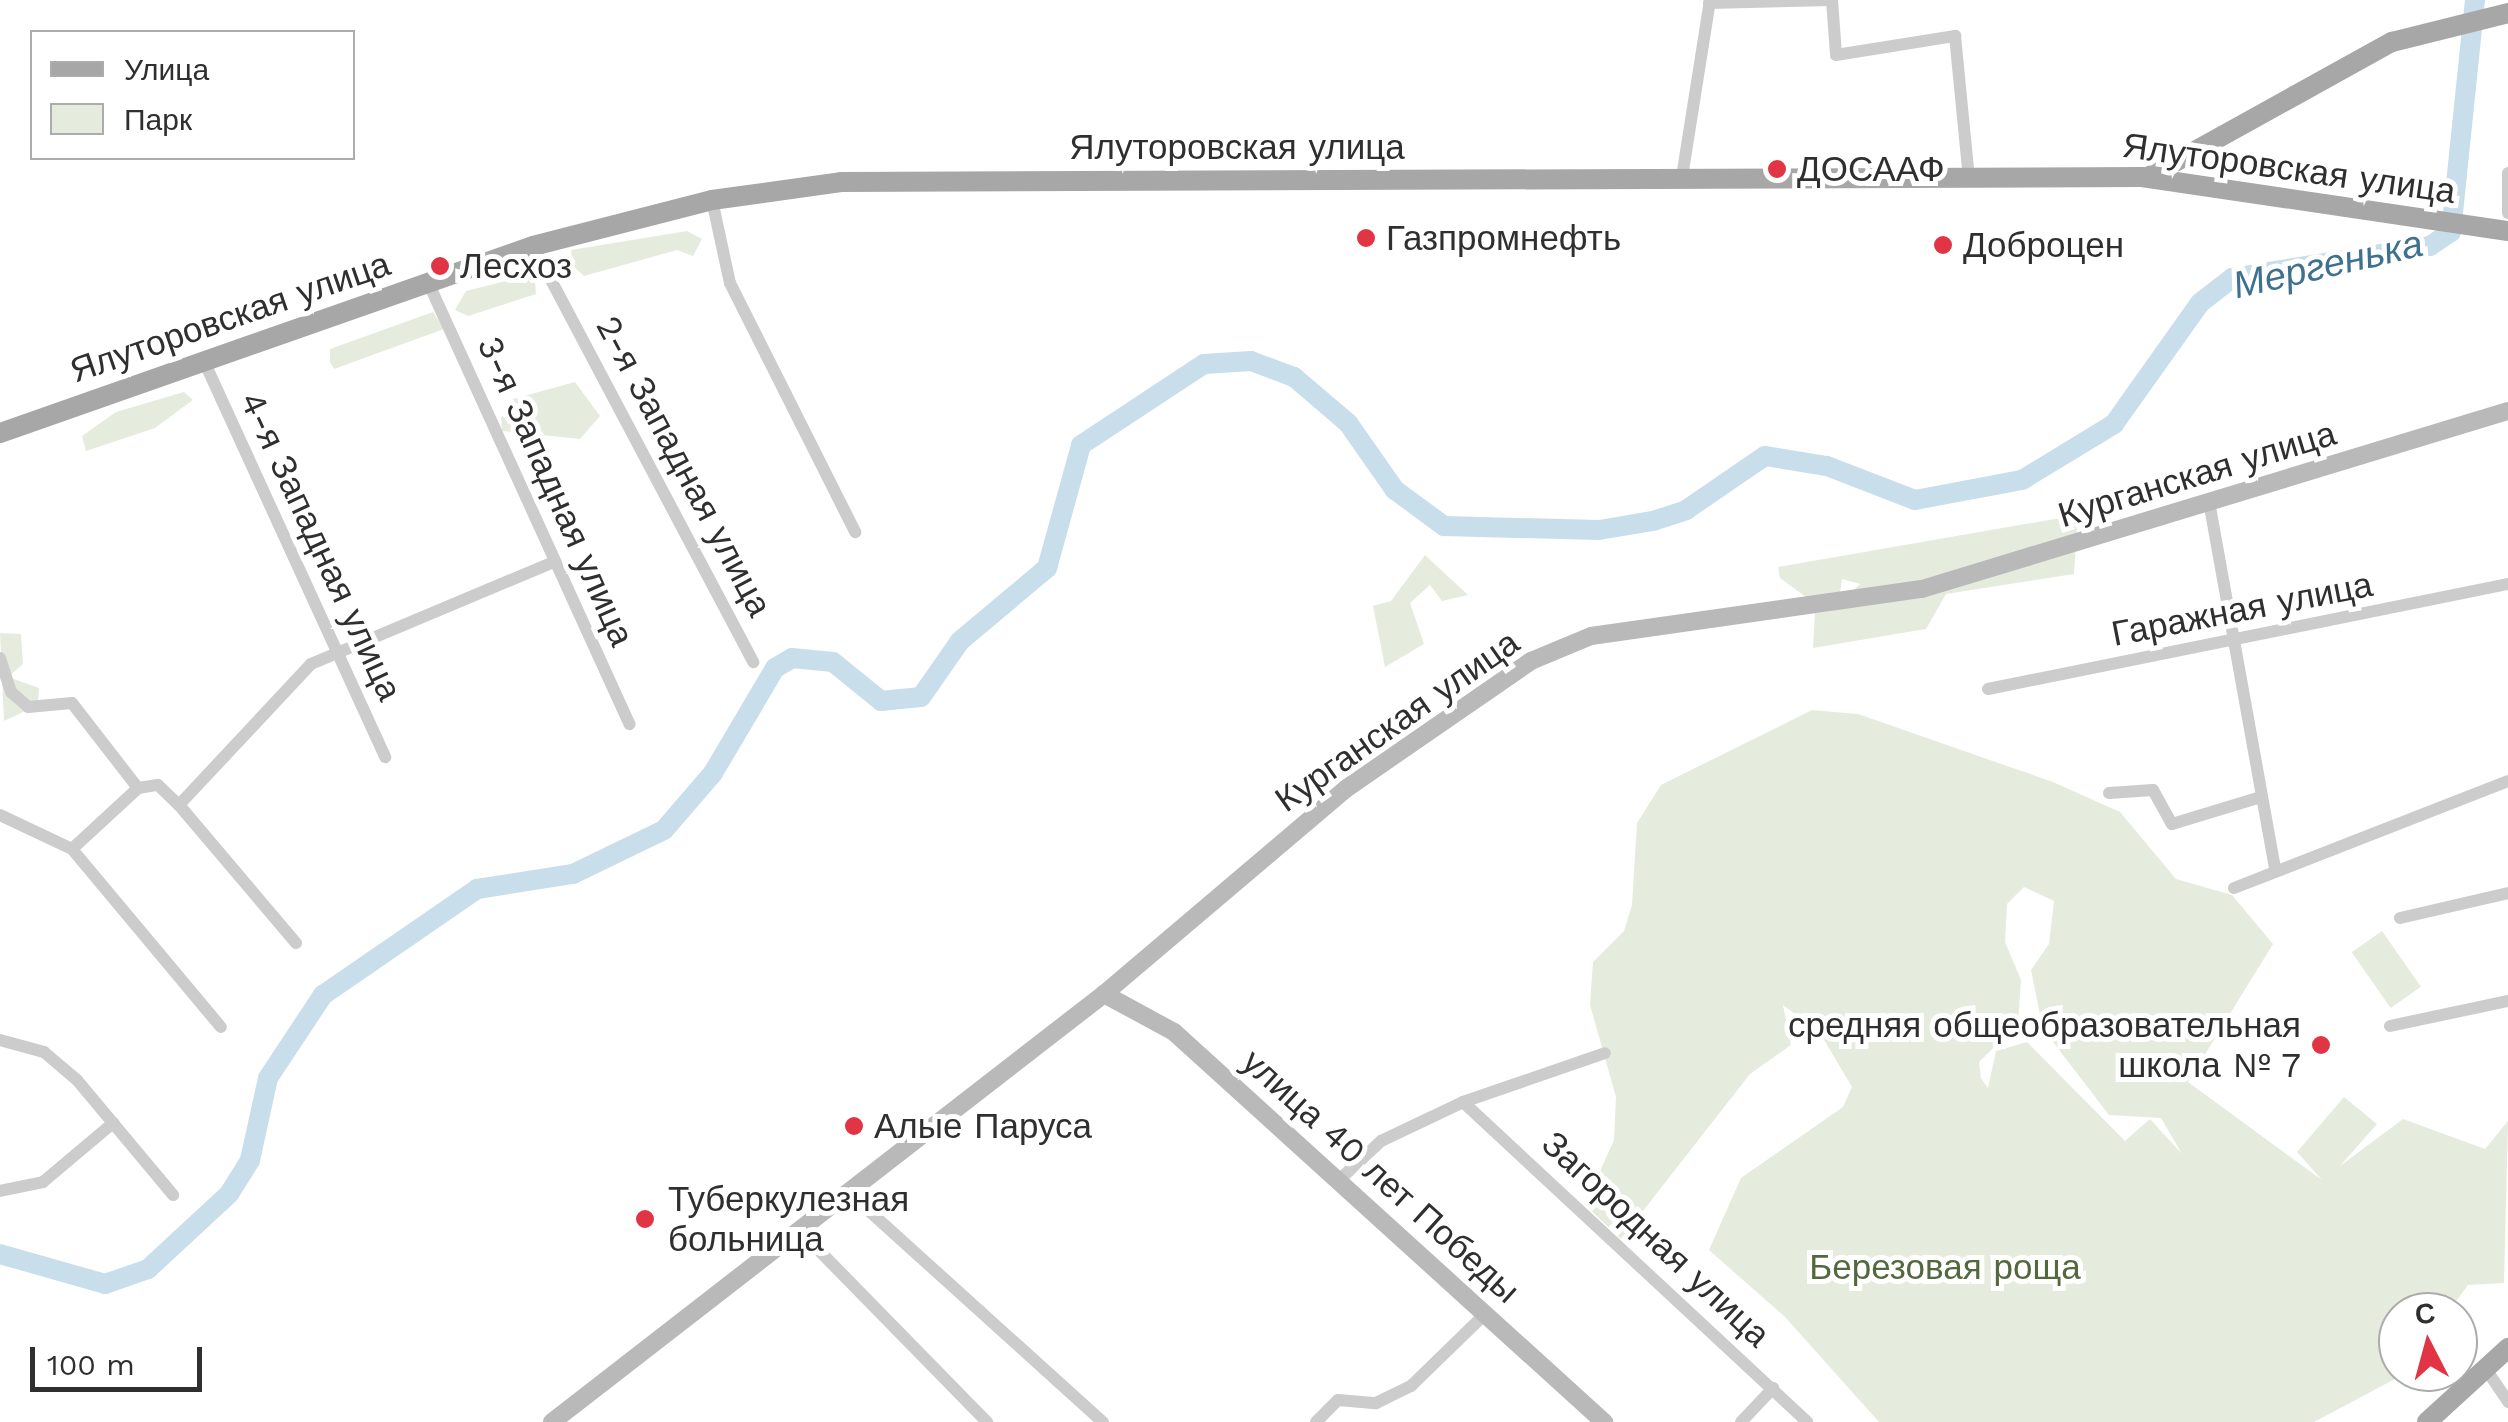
<!DOCTYPE html>
<html>
<head>
<meta charset="utf-8">
<style>
  body { margin:0 }
  #map { position:relative; width:2508px; height:1422px; overflow:hidden; background:#fff; font-family:"Work Sans",sans-serif }
  div>[style] { position:absolute }
  .green>* { inset:0; background:#e5ecdd; transform-origin:0 0 }
  .river>* { height:20px; margin:-10px; padding:0 10px; transform-origin:10px; border-radius:10px; background:#c9deeb }
  .street>* { height:12px; margin:-6px; padding:0 6px; transform-origin:6px; border-radius:6px; background:#ccc }
  .secondary>* { height:18px; margin:-9px; padding:0 9px; transform-origin:9px; border-radius:9px; background:#b9b9b9 }
  .primary>* { height:20px; margin:-10px; padding:0 10px; transform-origin:10px; border-radius:10px; background:#a7a7a7 }
  .dots>* { width:28px; height:28px; translate:-50% -50%; box-sizing:border-box; border:5px solid #fff; border-radius:50% }
  span { translate:-50% -50%; white-space:nowrap; text-align:center; line-height:1.15; -webkit-text-stroke:10px #fff; paint-order:stroke }
  .street-label { font-size:35px; color:#2f2f2f }
  .poi-label { font-size:35px; color:#2f2f2f }
  .left { translate:0 -50%; text-align:left }
  .right { translate:-100% -50%; text-align:right }
  .park-label { font-size:35px; color:#53693d }
  .water-label { font-size:38px; color:#3e718f; font-style:italic }
  .legend { position:absolute; left:30px; top:30px; width:325px; height:130px; box-sizing:border-box; background:#fff; border:2px solid #acacac; margin:0; padding:12px 18px; list-style:none; font-size:30px; color:#2f2f2f }
  .legend li { display:flex; align-items:center; gap:20px; height:50px }
  .legend b { width:50px; border:2px solid #acacac }
  .north { position:absolute; left:2378px; top:1292px; width:100px; height:100px; box-sizing:border-box; background:#fff; border:2px solid #acacac; border-radius:50%; rotate:354deg; font-size:28px; font-weight:700; line-height:40px; text-align:center; color:#2f2f2f }
  .north::after { content:''; display:block; margin:auto; width:35px; height:45px; background:#e13545; clip-path:polygon(50% 0,100% 100%,50% 72%,0 100%) }
  .scale { position:absolute; left:30px; top:1347px; width:172px; height:45px; box-sizing:border-box; border:5px solid #2f2f2f; border-top:0; padding-left:12px; font-size:30px; line-height:35px; white-space:nowrap; color:#2f2f2f; -webkit-text-stroke:8px #fff; paint-order:stroke }
</style>
</head>
<body>
<div id="map">
  <div class="green">
    <i style="clip-path:polygon(687px 231px,702px 239px,693px 256px,677px 250px,584px 276px,573px 266px,571px 250px)"></i>
    <i style="clip-path:polygon(522px 277px,535px 281px,536px 294px,468px 316px,455px 310px,466px 291px)"></i>
    <i style="clip-path:polygon(433px 312px,444px 329px,334px 369px,330px 362px,330px 349px)"></i>
    <i style="clip-path:polygon(575px 382px,600px 416px,580px 439px,502px 431px,501px 417px,518px 415px,513px 399px)"></i>
    <i style="clip-path:polygon(184px 392px,193px 400px,155px 428px,86px 451px,82px 436px,116px 412px)"></i>
    <i style="clip-path:polygon(2066px 517px,2077px 527px,2074px 574px,1946px 594px,1926px 629px,1813px 648px,1815px 613px,1832px 611px,1860px 584px,1842px 579px,1840px 593px,1821px 608px,1780px 578px,1778px 567px)"></i>
    <i style="clip-path:polygon(1425px 555px,1468px 595px,1442px 601px,1430px 585px,1410px 603px,1424px 644px,1385px 667px,1373px 606px,1391px 601px)"></i>
    <i style="clip-path:polygon(0 633px,21px 634px,23px 664px,8px 677px,39px 688px,38px 705px,4px 721px)"></i>
    <i style="clip-path:polygon(evenodd,1812px 710px,1858px 714px,2053px 782px,2120px 812px,2176px 879px,2232px 895px,2273px 944px,2188px 1082px,2322px 1180px,2297px 1152px,2344px 1097px,2377px 1124px,2340px 1166px,2403px 1119px,2485px 1149px,2508px 1121px,2504px 1283px,2468px 1285px,2448px 1312px,2398px 1312px,2398px 1372px,2408px 1372px,2314px 1422px,1879px 1422px,1785px 1317px,1709px 1250px,1741px 1178px,1843px 1107px,1852px 1087px,1820px 1033px,1783px 1005px,1791px 1045px,1750px 1074px,1621px 1239px,1585px 1205px,1614px 1140px,1616px 1097px,1590px 1005px,1593px 962px,1624px 931px,1632px 905px,1637px 823px,1661px 785px,1812px 710px,2024px 887px,2054px 901px,2049px 944px,2031px 970px,2043px 1029px,2109px 1115px,2161px 1118px,2182px 1154px,2150px 1119px,2125px 1141px,2027px 1042px,1996px 1051px,1988px 1088px,1981px 1078px,1979px 1062px,2018px 1024px,2021px 980px,2005px 942px,2007px 904px,2024px 887px)"></i>
    <i style="left:2382px;top:931px;width:68px;height:37px;rotate:55deg"></i>
  </div>
  <div class="river">
    <i style="left:0;top:1254px;width:109px;rotate:15.9deg"></i>
    <i style="left:105px;top:1284px;width:46px;rotate:-19.2deg"></i>
    <i style="left:148px;top:1269px;width:110px;rotate:-42.8deg"></i>
    <i style="left:229px;top:1194px;width:40px;rotate:-58deg"></i>
    <i style="left:250px;top:1160px;width:84px;rotate:-77.6deg"></i>
    <i style="left:268px;top:1078px;width:100px;rotate:-56.5deg"></i>
    <i style="left:323px;top:995px;width:187px;rotate:-34.5deg"></i>
    <i style="left:477px;top:889px;width:97px;rotate:-8.9deg"></i>
    <i style="left:573px;top:874px;width:101px;rotate:-25.8deg"></i>
    <i style="left:664px;top:830px;width:75px;rotate:-49.3deg"></i>
    <i style="left:713px;top:773px;width:122px;rotate:-59.4deg"></i>
    <i style="left:775px;top:668px;width:20px;rotate:-30deg"></i>
    <i style="left:792px;top:658px;width:41px;rotate:5.6deg"></i>
    <i style="left:833px;top:662px;width:62px;rotate:39.1deg"></i>
    <i style="left:881px;top:701px;width:40px;rotate:-5.7deg"></i>
    <i style="left:921px;top:697px;width:68px;rotate:-55.1deg"></i>
    <i style="left:960px;top:641px;width:114px;rotate:-40deg"></i>
    <i style="left:1047px;top:568px;width:128px;rotate:-74.5deg"></i>
    <i style="left:1081px;top:445px;width:147px;rotate:-33.4deg"></i>
    <i style="left:1204px;top:364px;width:47px;rotate:-3.7deg"></i>
    <i style="left:1251px;top:361px;width:46px;rotate:20.4deg"></i>
    <i style="left:1294px;top:377px;width:71px;rotate:40.4deg"></i>
    <i style="left:1348px;top:423px;width:82px;rotate:55deg"></i>
    <i style="left:1395px;top:490px;width:61px;rotate:36.3deg"></i>
    <i style="left:1444px;top:526px;width:155px;rotate:1.5deg"></i>
    <i style="left:1599px;top:530px;width:55px;rotate:-9.5deg"></i>
    <i style="left:1653px;top:521px;width:35px;rotate:-18deg"></i>
    <i style="left:1686px;top:510px;width:96px;rotate:-34.4deg"></i>
    <i style="left:1765px;top:456px;width:63px;rotate:9.2deg"></i>
    <i style="left:1827px;top:466px;width:94px;rotate:21.1deg"></i>
    <i style="left:1915px;top:500px;width:109px;rotate:-10.6deg"></i>
    <i style="left:2022px;top:480px;width:108px;rotate:-31.3deg"></i>
    <i style="left:2114px;top:424px;width:148px;rotate:-54.6deg"></i>
    <i style="left:2200px;top:303px;width:41px;rotate:-38deg"></i>
    <i style="left:2232px;top:278px;width:201px;rotate:-9.2deg"></i>
    <i style="left:2430px;top:246px;width:25px;rotate:-34deg"></i>
    <i style="left:2451px;top:232px;width:233px;rotate:-84.1deg"></i>
  </div>
  <div class="street">
    <i style="left:1709px;top:3px;width:123px;rotate:-1.4deg"></i>
    <i style="left:1832px;top:0;width:55px;rotate:85.8deg"></i>
    <i style="left:1836px;top:55px;width:121px;rotate:-9.1deg"></i>
    <i style="left:1955px;top:36px;width:143px;rotate:84.4deg"></i>
    <i style="left:2508px;top:173px;width:40px;rotate:90deg"></i>
    <i style="left:1682px;top:177px;width:179px;rotate:-81deg"></i>
    <i style="left:712px;top:200px;width:85px;rotate:77.8deg"></i>
    <i style="left:730px;top:283px;width:279px;rotate:63.3deg"></i>
    <i style="left:533px;top:246px;width:471px;rotate:62.1deg"></i>
    <i style="left:428px;top:282px;width:486px;rotate:65.5deg"></i>
    <i style="left:203px;top:359px;width:438px;rotate:65.4deg"></i>
    <i style="left:2210px;top:507px;width:367px;rotate:79.8deg"></i>
    <i style="left:0;top:658px;width:36px;rotate:72deg"></i>
    <i style="left:11px;top:692px;width:23px;rotate:41deg"></i>
    <i style="left:28px;top:707px;width:44px;rotate:-5.2deg"></i>
    <i style="left:72px;top:703px;width:108px;rotate:52.2deg"></i>
    <i style="left:138px;top:788px;width:20px;rotate:-9deg"></i>
    <i style="left:158px;top:785px;width:29px;rotate:44deg"></i>
    <i style="left:179px;top:805px;width:181px;rotate:49.7deg"></i>
    <i style="left:1988px;top:689px;width:530px;rotate:-11.42deg"></i>
    <i style="left:2109px;top:793px;width:44px;rotate:-3.9deg"></i>
    <i style="left:2153px;top:790px;width:39px;rotate:61deg"></i>
    <i style="left:2172px;top:824px;width:93px;rotate:-16.9deg"></i>
    <i style="left:179px;top:805px;width:193px;rotate:-46.9deg"></i>
    <i style="left:311px;top:664px;width:264px;rotate:-22.8deg"></i>
    <i style="left:0;top:815px;width:80px;rotate:25.3deg"></i>
    <i style="left:72px;top:849px;width:232px;rotate:50.1deg"></i>
    <i style="left:72px;top:849px;width:90px;rotate:-42.7deg"></i>
    <i style="left:2234px;top:888px;width:294px;rotate:-21.3deg"></i>
    <i style="left:2400px;top:918px;width:111px;rotate:-13deg"></i>
    <i style="left:2390px;top:1026px;width:121px;rotate:-12deg"></i>
    <i style="left:0;top:1040px;width:46px;rotate:15.3deg"></i>
    <i style="left:44px;top:1052px;width:43px;rotate:40.3deg"></i>
    <i style="left:77px;top:1080px;width:150px;rotate:50.1deg"></i>
    <i style="left:1463px;top:1102px;width:470px;rotate:42.9deg"></i>
    <i style="left:1338px;top:1181px;width:59px;rotate:-42.9deg"></i>
    <i style="left:1381px;top:1141px;width:91px;rotate:-25.4deg"></i>
    <i style="left:1463px;top:1102px;width:150px;rotate:-19deg"></i>
    <i style="left:0;top:1191px;width:44px;rotate:-11.8deg"></i>
    <i style="left:43px;top:1182px;width:92px;rotate:-40.1deg"></i>
    <i style="left:847px;top:1191px;width:345px;rotate:42.1deg"></i>
    <i style="left:799px;top:1230px;width:269px;rotate:45.6deg"></i>
    <i style="left:2486px;top:1369px;width:40px;rotate:56deg"></i>
    <i style="left:1316px;top:1422px;width:31px;rotate:-45deg"></i>
    <i style="left:1338px;top:1400px;width:38px;rotate:5deg"></i>
    <i style="left:1376px;top:1403px;width:39px;rotate:-26deg"></i>
    <i style="left:1411px;top:1386px;width:102px;rotate:-44.2deg"></i>
    <i style="left:1741px;top:1422px;width:47px;rotate:-46.7deg"></i>
  </div>
  <div class="secondary">
    <i style="left:1104px;top:994px;width:80px;rotate:28.5deg"></i>
    <i style="left:1174px;top:1032px;width:581px;rotate:42.21deg"></i>
    <i style="left:552px;top:1422px;width:698px;rotate:-37.79deg"></i>
    <i style="left:1104px;top:994px;width:319px;rotate:-40.3deg"></i>
    <i style="left:1347px;top:788px;width:224px;rotate:-34.6deg"></i>
    <i style="left:1531px;top:661px;width:65px;rotate:-22.6deg"></i>
    <i style="left:1591px;top:636px;width:334px;rotate:-8.1deg"></i>
    <i style="left:1922px;top:589px;width:612px;rotate:-16.9deg"></i>
  </div>
  <div class="primary">
    <i style="left:2148px;top:177px;width:279px;rotate:-29deg"></i>
    <i style="left:2392px;top:42px;width:120px;rotate:-14deg"></i>
    <i style="left:0;top:433px;width:565px;rotate:-19.33deg"></i>
    <i style="left:533px;top:246px;width:185px;rotate:-14.4deg"></i>
    <i style="left:712px;top:200px;width:130px;rotate:-7.9deg"></i>
    <i style="left:841px;top:182px;width:1301px;rotate:-0.22deg"></i>
    <i style="left:2142px;top:177px;width:370px;rotate:8.4deg"></i>
    <i style="left:2427px;top:1422px;width:110px;rotate:-42.4deg"></i>
  </div>
  <div class="dots">
    <i style="left:1777px;top:169px;background:#e13545"></i>
    <i style="left:1366px;top:238px;background:#e13545"></i>
    <i style="left:1943px;top:245px;background:#e13545"></i>
    <i style="left:440px;top:266px;background:#e13545"></i>
    <i style="left:2321px;top:1045px;background:#e13545"></i>
    <i style="left:854px;top:1126px;background:#e13545"></i>
    <i style="left:645px;top:1219px;background:#e13545"></i>
  </div>
  <div class="street-label">
    <span style="left:1237px;top:147px">Ялуторовская улица</span>
    <span style="left:2289px;top:168px;rotate:8deg">Ялуторовская улица</span>
    <span style="left:230px;top:317px;rotate:-19deg">Ялуторовская улица</span>
    <span style="left:684px;top:466px;rotate:62deg">2-я Западная улица</span>
    <span style="left:2197px;top:474px;rotate:-17deg">Курганская улица</span>
    <span style="left:556px;top:491px;rotate:66deg">3-я Западная улица</span>
    <span style="left:321px;top:546px;rotate:65deg">4-я Западная улица</span>
    <span style="left:2242px;top:609px;rotate:-11deg">Гаражная улица</span>
    <span style="left:1397px;top:721px;rotate:-35deg">Курганская улица</span>
    <span style="left:1381px;top:1176px;rotate:42deg">улица 40 лет Победы</span>
    <span style="left:1656px;top:1239px;rotate:43deg">Загородная улица</span>
  </div>
  <div class="poi-label">
    <span class="left" style="left:1797px;top:169px">ДОСААФ</span>
    <span class="left" style="left:1386px;top:238px">Газпромнефть</span>
    <span class="left" style="left:1963px;top:245px">Доброцен</span>
    <span class="left" style="left:460px;top:266px">Лесхоз</span>
    <span class="right" style="left:2301px;top:1045px">средняя общеобразовательная<br>школа № 7</span>
    <span class="left" style="left:874px;top:1126px">Алые Паруса</span>
    <span class="left" style="left:668px;top:1219px">Туберкулезная<br>больница</span>
  </div>
  <div class="park-label">
    <span style="left:1945px;top:1267px">Березовая роща</span>
  </div>
  <div class="water-label">
    <span style="left:2328px;top:265px;rotate:-13deg">Мергенька</span>
  </div>
  <ul class="legend">
  <li><b style="height:12px;background:#a7a7a7"></b>Улица</li>
  <li><b style="height:28px;background:#e5ecdd"></b>Парк</li>
  </ul>
  <div class="north">С</div>
  <div class="scale">100 m</div>
</div>
</body>
</html>
